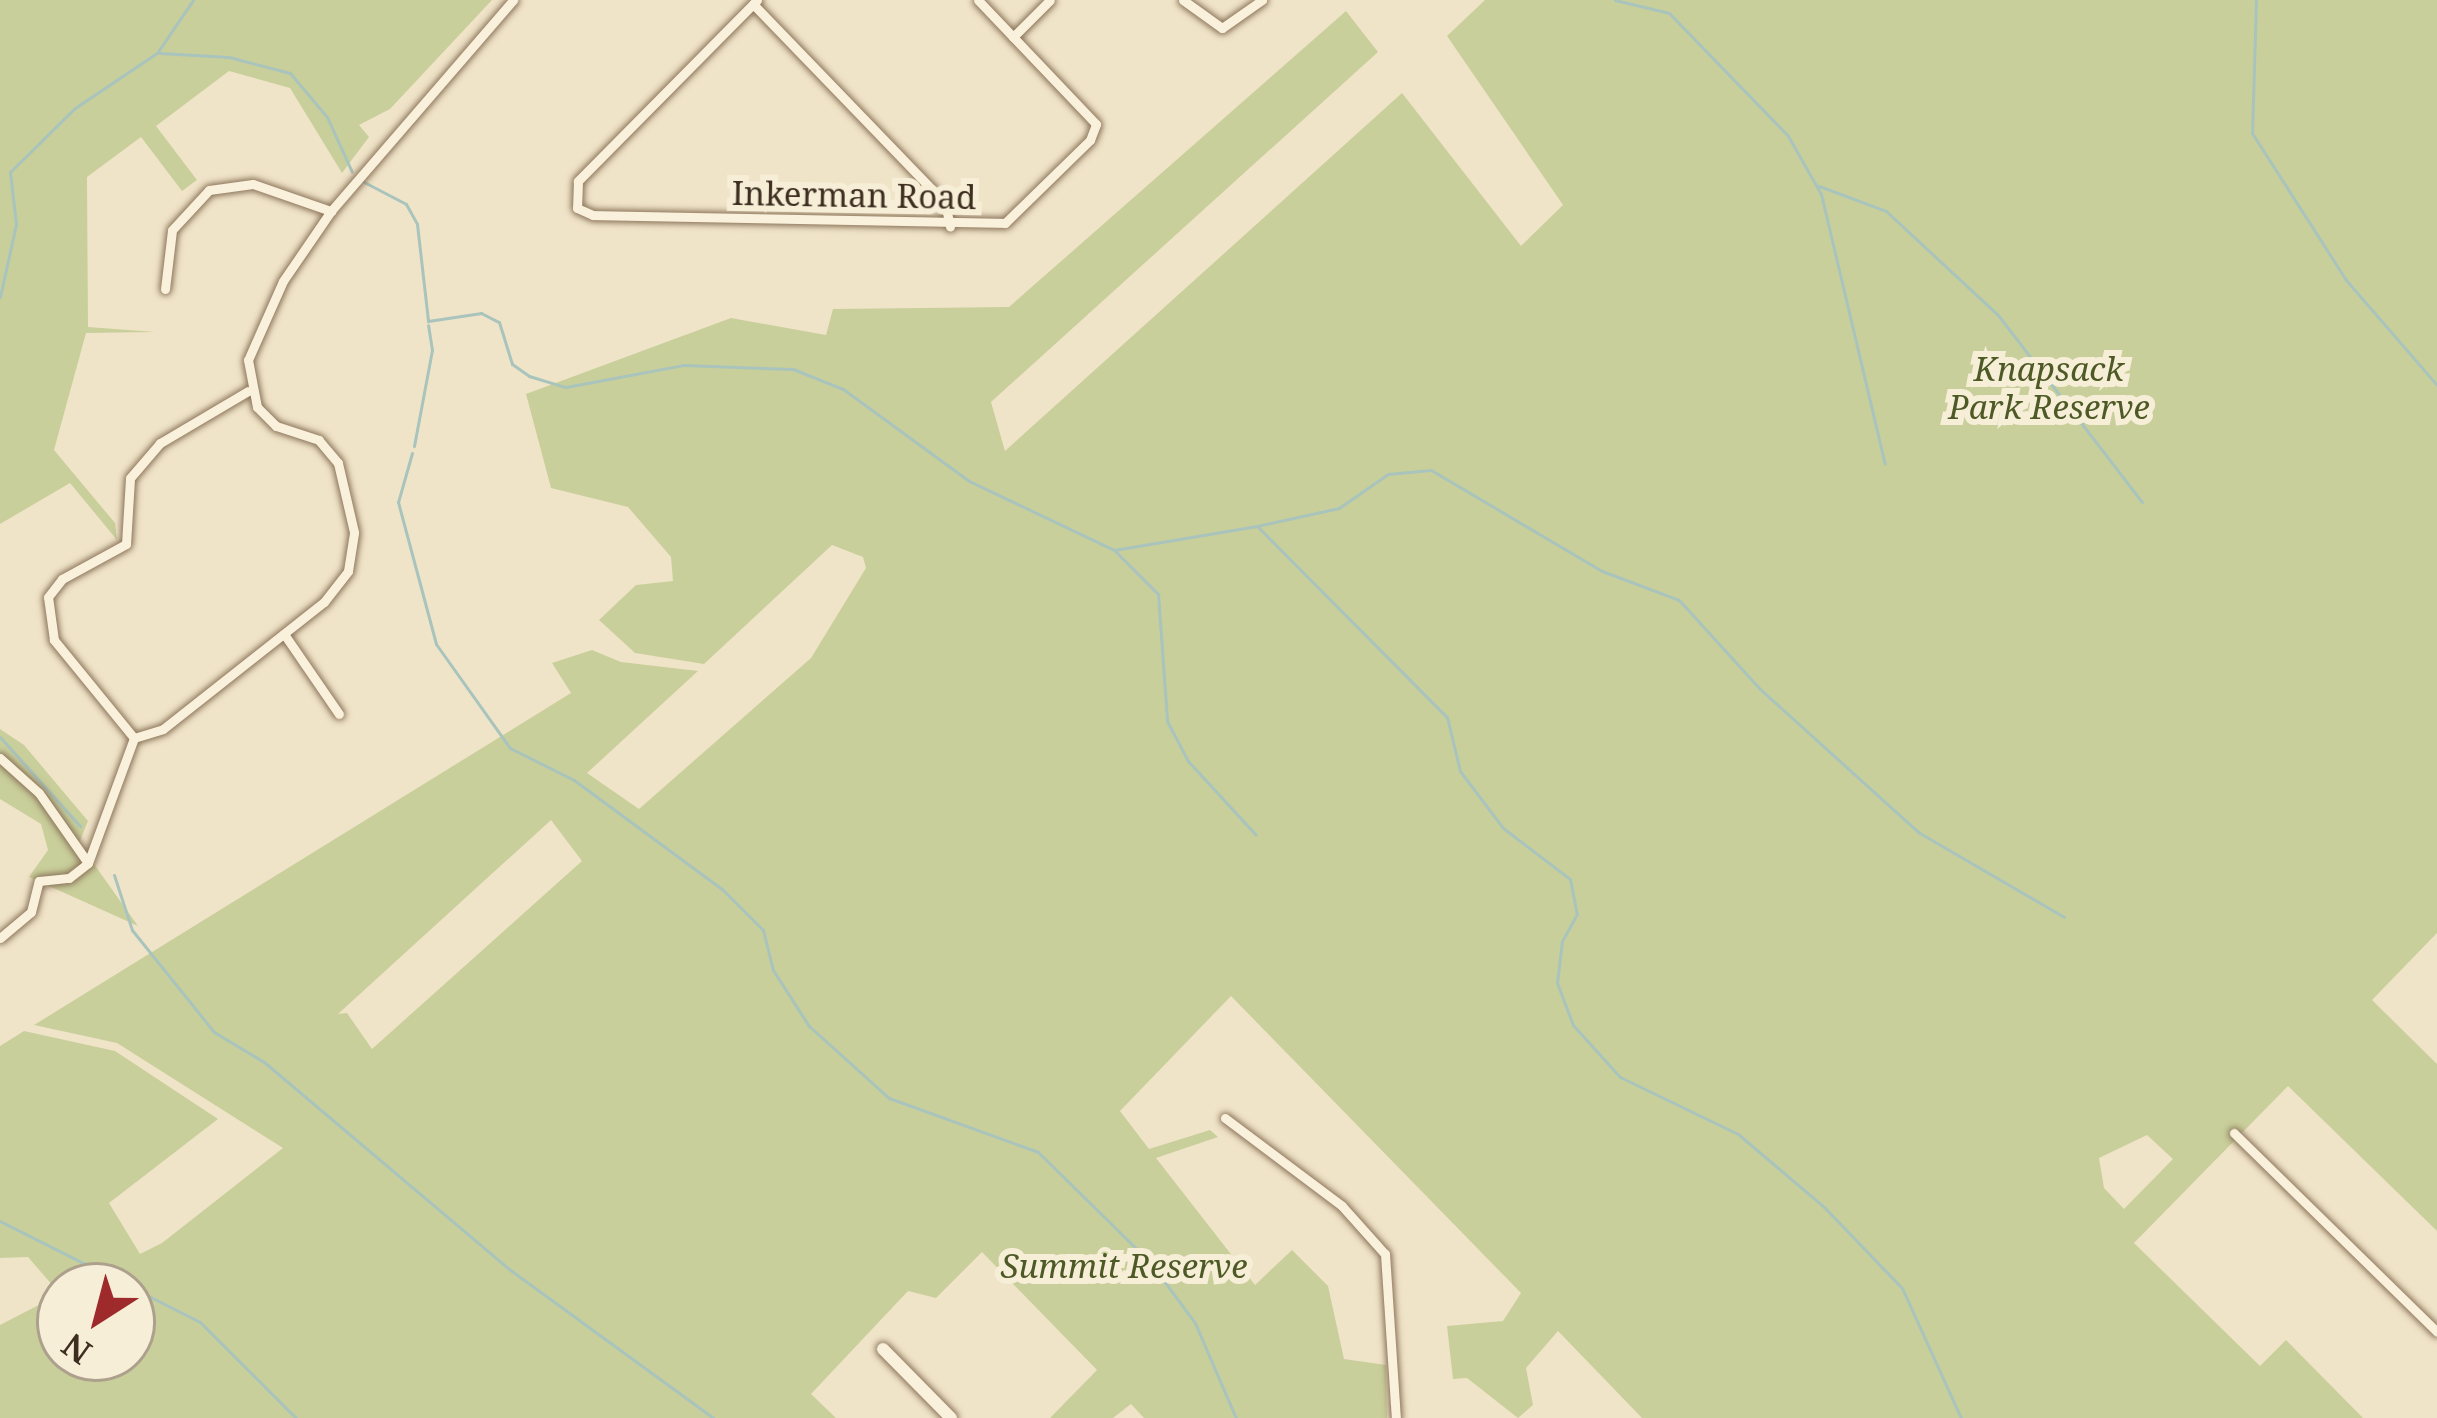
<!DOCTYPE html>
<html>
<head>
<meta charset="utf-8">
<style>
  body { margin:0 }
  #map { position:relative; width:2437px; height:1418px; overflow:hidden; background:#f0e4c8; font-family:"Noto Serif",serif }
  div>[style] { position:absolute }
  .green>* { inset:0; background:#c9cf9b }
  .stream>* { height:3px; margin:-1.5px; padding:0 1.5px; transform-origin:1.5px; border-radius:1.5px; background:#a9c4bc }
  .roads { filter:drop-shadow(0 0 3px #8d765c) drop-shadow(0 0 3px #8d765c) }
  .street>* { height:9px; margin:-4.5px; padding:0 4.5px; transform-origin:4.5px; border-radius:4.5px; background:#faf1dc }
  .secondary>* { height:12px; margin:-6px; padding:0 6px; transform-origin:6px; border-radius:6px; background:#faf1dc }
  span { translate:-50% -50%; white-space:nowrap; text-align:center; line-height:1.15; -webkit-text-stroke:12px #f7eed8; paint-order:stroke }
  .street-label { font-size:33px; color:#3d2e20 }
  .park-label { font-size:33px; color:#4d5a26; font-style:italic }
  .north { position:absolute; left:36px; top:1262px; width:120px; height:120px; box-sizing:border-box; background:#f7eed8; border:3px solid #ada18e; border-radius:50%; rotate:216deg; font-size:33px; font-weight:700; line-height:48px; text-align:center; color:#3d2e20 }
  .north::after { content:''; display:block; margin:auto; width:42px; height:54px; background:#9e2a2b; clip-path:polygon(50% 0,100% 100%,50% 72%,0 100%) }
</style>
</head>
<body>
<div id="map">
  <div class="green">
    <i style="clip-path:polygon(0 0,492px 0,390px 109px,359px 125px,369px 137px,342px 173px,290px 88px,229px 71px,156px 126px,197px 180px,182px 191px,141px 137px,87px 177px,88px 327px,155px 332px,86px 333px,54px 450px,115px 523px,117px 540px,70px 483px,0 524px)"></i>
    <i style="clip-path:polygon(evenodd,1485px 0,2437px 0,2437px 933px,2372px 1000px,2437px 1064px,2437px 1231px,2288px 1086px,2134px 1243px,2260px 1366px,2286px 1340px,2363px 1418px,1642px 1418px,1558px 1331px,1526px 1368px,1533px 1405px,1518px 1418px,1467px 1378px,1453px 1379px,1447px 1326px,1503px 1321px,1521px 1293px,1231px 996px,1120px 1111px,1149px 1149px,1210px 1130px,1218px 1137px,1156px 1158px,1255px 1285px,1292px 1250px,1328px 1286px,1344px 1359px,1386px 1365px,1387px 1418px,1144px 1418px,1131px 1404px,1113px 1418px,1050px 1418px,1097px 1370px,982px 1252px,936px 1298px,908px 1291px,811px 1394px,836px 1418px,0 1418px,0 1325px,60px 1294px,28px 1257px,0 1258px,0 1046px,24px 1031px,115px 1051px,218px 1119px,109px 1203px,140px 1254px,162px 1243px,283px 1148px,117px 1043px,34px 1025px,571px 693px,552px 663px,592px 650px,621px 662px,698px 671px,587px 773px,639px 809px,811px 658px,866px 568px,863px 557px,832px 545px,704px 664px,635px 653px,599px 620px,636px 585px,673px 581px,671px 557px,628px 507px,551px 488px,526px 394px,731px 318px,826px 335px,833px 309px,1009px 307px,1346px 11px,1378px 52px,991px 402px,1005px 451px,1402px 93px,1521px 246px,1563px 205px,1447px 36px,1485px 0,551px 820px,582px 861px,372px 1049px,347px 1013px,338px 1014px,551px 820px,1485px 0,2147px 1135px,2173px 1159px,2124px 1209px,2104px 1188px,2099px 1158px,2147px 1135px,1485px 0,60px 1286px,132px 1286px,132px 1358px,60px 1358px,60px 1286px)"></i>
    <i style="clip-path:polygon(0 729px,24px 745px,88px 821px,79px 843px,138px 926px,29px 877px,48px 850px,41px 824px,0 799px)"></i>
  </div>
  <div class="stream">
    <i style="left:1615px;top:0;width:56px;rotate:13.5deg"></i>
    <i style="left:1669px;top:13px;width:171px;rotate:45.9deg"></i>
    <i style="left:1788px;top:136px;width:67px;rotate:60.4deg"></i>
    <i style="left:1821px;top:194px;width:277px;rotate:76.7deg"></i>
    <i style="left:2256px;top:0;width:133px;rotate:91.7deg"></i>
    <i style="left:2252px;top:133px;width:174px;rotate:57.4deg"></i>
    <i style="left:2346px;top:280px;width:139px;rotate:49.1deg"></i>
    <i style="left:160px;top:53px;width:69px;rotate:3.3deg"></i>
    <i style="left:229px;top:57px;width:63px;rotate:14.7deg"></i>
    <i style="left:290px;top:73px;width:57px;rotate:49.9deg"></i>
    <i style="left:327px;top:117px;width:60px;rotate:65.6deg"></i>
    <i style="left:364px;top:182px;width:47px;rotate:27.6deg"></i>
    <i style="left:406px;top:204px;width:23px;rotate:61deg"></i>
    <i style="left:417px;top:224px;width:98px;rotate:83.5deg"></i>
    <i style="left:428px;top:321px;width:54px;rotate:-8.6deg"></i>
    <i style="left:481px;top:313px;width:20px;rotate:27deg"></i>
    <i style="left:499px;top:322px;width:44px;rotate:72.8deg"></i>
    <i style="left:512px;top:364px;width:21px;rotate:35deg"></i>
    <i style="left:529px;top:376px;width:39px;rotate:17deg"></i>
    <i style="left:566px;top:387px;width:119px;rotate:-10.6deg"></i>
    <i style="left:683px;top:365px;width:110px;rotate:2.1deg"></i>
    <i style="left:793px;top:369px;width:54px;rotate:21.8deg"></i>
    <i style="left:843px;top:389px;width:156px;rotate:36.1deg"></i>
    <i style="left:969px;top:481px;width:161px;rotate:25.4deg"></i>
    <i style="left:1114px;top:550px;width:145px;rotate:-9.5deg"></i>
    <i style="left:1257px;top:526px;width:269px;rotate:45.2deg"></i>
    <i style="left:1447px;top:717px;width:56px;rotate:76.5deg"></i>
    <i style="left:1460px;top:771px;width:71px;rotate:53deg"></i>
    <i style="left:1503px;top:828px;width:84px;rotate:37.3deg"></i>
    <i style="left:1570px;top:879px;width:36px;rotate:79deg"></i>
    <i style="left:1577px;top:914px;width:31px;rotate:119deg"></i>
    <i style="left:1562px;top:941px;width:42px;rotate:96.8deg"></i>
    <i style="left:1557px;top:983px;width:45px;rotate:69.1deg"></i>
    <i style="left:1573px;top:1025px;width:70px;rotate:47.9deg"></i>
    <i style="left:1620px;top:1077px;width:131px;rotate:25.8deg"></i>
    <i style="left:1738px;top:1134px;width:113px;rotate:40.3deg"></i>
    <i style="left:1824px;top:1207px;width:112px;rotate:46.1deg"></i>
    <i style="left:1902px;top:1288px;width:143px;rotate:65.6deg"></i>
    <i style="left:1819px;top:186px;width:72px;rotate:20.5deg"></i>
    <i style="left:1886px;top:211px;width:153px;rotate:42.9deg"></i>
    <i style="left:1998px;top:315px;width:236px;rotate:52.4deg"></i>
    <i style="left:0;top:297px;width:75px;rotate:-77.6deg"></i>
    <i style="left:16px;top:224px;width:52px;rotate:-96.6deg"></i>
    <i style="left:10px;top:172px;width:91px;rotate:-44.6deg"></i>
    <i style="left:75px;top:108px;width:99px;rotate:-33.9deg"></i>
    <i style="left:157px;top:53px;width:64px;rotate:-55.8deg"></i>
    <i style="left:414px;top:446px;width:98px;rotate:-79.4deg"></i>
    <i style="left:432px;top:350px;width:25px;rotate:-99deg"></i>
    <i style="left:412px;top:453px;width:51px;rotate:105.9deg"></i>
    <i style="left:398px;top:502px;width:147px;rotate:75deg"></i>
    <i style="left:436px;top:644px;width:128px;rotate:54.6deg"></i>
    <i style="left:510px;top:748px;width:72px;rotate:26.6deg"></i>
    <i style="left:574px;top:780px;width:184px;rotate:36.4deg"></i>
    <i style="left:722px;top:889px;width:58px;rotate:45deg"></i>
    <i style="left:763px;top:930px;width:41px;rotate:76deg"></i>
    <i style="left:773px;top:970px;width:67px;rotate:57.3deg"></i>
    <i style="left:809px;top:1026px;width:108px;rotate:42deg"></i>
    <i style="left:889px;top:1098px;width:158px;rotate:19.9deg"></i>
    <i style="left:1038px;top:1152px;width:157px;rotate:44.5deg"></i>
    <i style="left:1150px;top:1262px;width:76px;rotate:53.6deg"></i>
    <i style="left:1195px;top:1323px;width:103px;rotate:66.7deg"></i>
    <i style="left:1257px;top:526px;width:84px;rotate:-12.4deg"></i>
    <i style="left:1339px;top:508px;width:60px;rotate:-34.8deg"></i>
    <i style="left:1388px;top:474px;width:43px;rotate:-5.3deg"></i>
    <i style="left:1431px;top:470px;width:199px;rotate:30.6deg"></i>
    <i style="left:1602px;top:571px;width:82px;rotate:20.6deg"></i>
    <i style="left:1679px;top:600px;width:120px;rotate:47.7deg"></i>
    <i style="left:1760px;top:689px;width:213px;rotate:42.1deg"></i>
    <i style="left:1918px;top:832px;width:169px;rotate:30.2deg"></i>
    <i style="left:1115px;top:551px;width:61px;rotate:45deg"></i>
    <i style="left:1158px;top:594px;width:127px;rotate:85.9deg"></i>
    <i style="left:1167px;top:721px;width:45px;rotate:62.3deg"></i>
    <i style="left:1188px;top:761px;width:100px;rotate:47.4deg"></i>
    <i style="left:0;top:737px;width:120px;rotate:48deg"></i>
    <i style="left:114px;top:875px;width:58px;rotate:71.9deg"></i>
    <i style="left:132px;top:930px;width:131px;rotate:51.2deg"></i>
    <i style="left:214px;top:1032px;width:58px;rotate:31deg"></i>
    <i style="left:264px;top:1062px;width:321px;rotate:40.2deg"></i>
    <i style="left:509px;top:1269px;width:253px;rotate:36.1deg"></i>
    <i style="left:0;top:1221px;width:224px;rotate:26.8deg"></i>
    <i style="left:200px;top:1322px;width:136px;rotate:45deg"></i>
  </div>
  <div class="roads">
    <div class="street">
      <i style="left:757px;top:0;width:255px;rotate:134.7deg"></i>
      <i style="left:578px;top:181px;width:27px;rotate:92deg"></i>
      <i style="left:577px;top:208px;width:17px;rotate:24deg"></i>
      <i style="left:593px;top:215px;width:412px;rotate:1.1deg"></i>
      <i style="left:1005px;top:223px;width:119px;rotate:-44.3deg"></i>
      <i style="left:1090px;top:140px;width:17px;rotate:-69deg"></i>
      <i style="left:1096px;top:124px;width:171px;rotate:-133.6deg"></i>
      <i style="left:1183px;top:0;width:48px;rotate:35.7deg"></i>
      <i style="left:1222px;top:28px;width:49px;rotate:-35deg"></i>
      <i style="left:753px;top:4px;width:277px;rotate:46deg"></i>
      <i style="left:945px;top:203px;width:24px;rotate:78deg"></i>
      <i style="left:1013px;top:37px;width:52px;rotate:-45deg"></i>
      <i style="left:165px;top:289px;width:59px;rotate:-83.2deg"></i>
      <i style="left:172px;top:230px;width:54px;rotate:-47.2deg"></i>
      <i style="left:209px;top:190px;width:44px;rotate:-7.8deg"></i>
      <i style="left:253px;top:184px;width:83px;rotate:19.1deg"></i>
      <i style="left:284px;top:634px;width:97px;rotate:55.5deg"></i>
      <i style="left:134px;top:738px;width:30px;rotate:-17deg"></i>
      <i style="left:163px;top:729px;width:205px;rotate:-38.3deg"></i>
      <i style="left:324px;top:602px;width:39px;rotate:-52deg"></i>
      <i style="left:348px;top:571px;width:39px;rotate:-81deg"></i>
      <i style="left:354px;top:532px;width:71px;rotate:-103.1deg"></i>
      <i style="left:338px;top:463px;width:30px;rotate:-130deg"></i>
      <i style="left:319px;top:440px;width:45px;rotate:-162deg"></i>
      <i style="left:276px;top:426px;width:27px;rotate:-135deg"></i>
      <i style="left:257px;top:407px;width:48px;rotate:-100.8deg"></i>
      <i style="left:248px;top:360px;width:86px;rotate:-66.1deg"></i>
      <i style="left:283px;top:281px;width:85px;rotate:-55.6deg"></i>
      <i style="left:331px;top:211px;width:279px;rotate:-49.2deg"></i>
      <i style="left:134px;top:738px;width:127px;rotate:-129.2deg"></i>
      <i style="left:54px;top:640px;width:43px;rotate:-97.9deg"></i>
      <i style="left:48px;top:597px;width:23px;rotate:-52deg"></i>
      <i style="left:62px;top:579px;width:73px;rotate:-28.7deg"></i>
      <i style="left:126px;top:544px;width:66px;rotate:-86.5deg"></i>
      <i style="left:130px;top:478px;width:46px;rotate:-49.4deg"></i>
      <i style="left:160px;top:443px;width:102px;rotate:-30.6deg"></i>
      <i style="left:0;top:758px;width:52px;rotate:41.9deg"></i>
      <i style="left:39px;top:793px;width:85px;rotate:55deg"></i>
      <i style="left:88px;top:863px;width:133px;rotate:-69.8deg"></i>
      <i style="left:0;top:938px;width:40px;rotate:-40deg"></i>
      <i style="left:31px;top:912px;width:32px;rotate:-76deg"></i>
      <i style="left:39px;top:881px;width:30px;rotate:-6deg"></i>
      <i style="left:69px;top:878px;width:24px;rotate:-38deg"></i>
      <i style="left:1225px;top:1118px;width:146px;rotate:36.9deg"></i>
      <i style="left:1342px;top:1206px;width:64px;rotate:48.1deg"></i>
      <i style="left:1385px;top:1254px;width:164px;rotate:86.2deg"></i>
      <i style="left:2234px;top:1133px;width:284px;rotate:44.4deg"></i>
    </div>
    <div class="secondary">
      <i style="left:883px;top:1349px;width:97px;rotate:45.4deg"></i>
    </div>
  </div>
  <div class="street-label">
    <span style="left:854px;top:195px;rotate:1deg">Inkerman Road</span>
  </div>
  <div class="park-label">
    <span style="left:2049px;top:388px">Knapsack<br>Park Reserve</span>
    <span style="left:1124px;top:1266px">Summit Reserve</span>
  </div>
  <div class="north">N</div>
</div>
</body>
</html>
